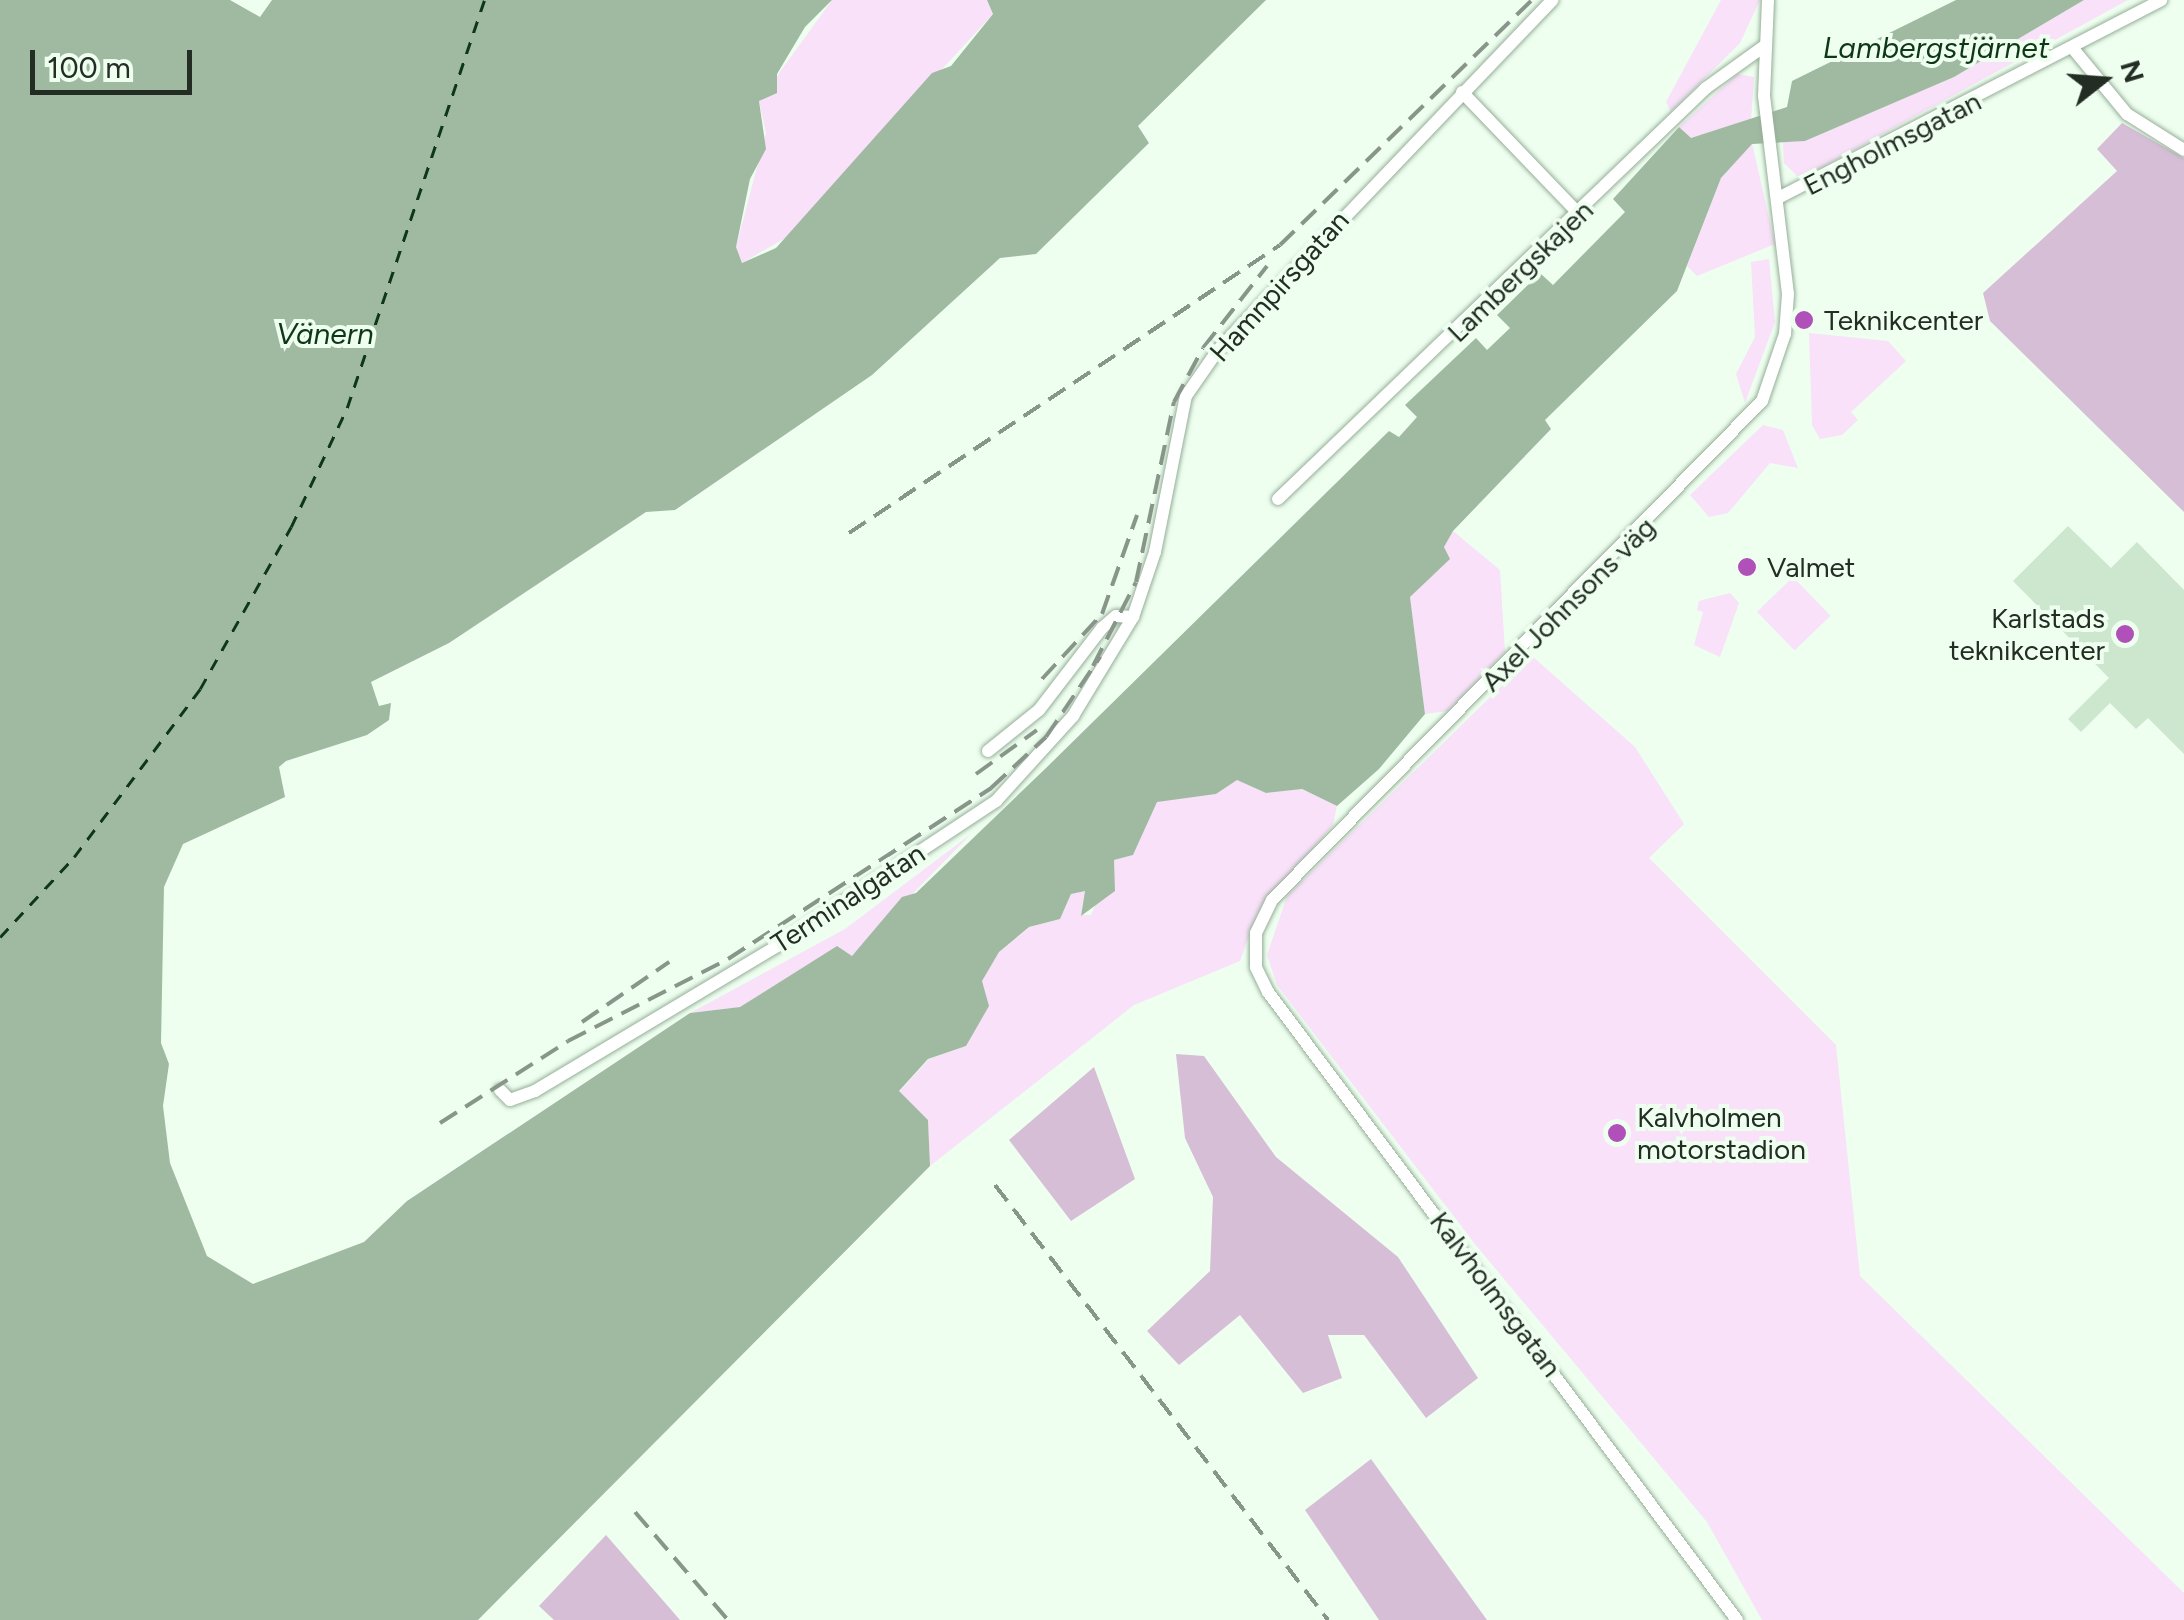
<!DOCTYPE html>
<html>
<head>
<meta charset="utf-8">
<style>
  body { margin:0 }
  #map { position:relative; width:2184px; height:1620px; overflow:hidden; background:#eefff0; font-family:Figtree,sans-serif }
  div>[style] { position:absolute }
  .green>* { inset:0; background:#f8e1f9; transform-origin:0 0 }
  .forest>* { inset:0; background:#d6bed7 }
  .water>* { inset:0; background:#a0baa2 }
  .ferry>* { height:2.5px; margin-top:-1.25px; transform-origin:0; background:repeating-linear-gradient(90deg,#0d3716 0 12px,transparent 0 22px) }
  .building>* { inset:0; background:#cce7ce }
  .roads { filter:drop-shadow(0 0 2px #95ae97) drop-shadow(0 0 2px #95ae97) }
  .minor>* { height:12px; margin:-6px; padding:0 6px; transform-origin:6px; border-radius:6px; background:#fff }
  .rail>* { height:4px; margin-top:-2px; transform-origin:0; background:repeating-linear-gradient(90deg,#88968a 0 20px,transparent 0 30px) }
  .dots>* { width:28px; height:28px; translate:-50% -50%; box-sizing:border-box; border:5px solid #eefff0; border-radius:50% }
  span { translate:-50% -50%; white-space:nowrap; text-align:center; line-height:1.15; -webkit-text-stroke:8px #eefff0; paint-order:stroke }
  .street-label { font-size:28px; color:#232d24 }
  .poi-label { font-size:28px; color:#232d24 }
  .left { translate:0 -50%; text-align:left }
  .right { translate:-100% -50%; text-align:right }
  .water-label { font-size:30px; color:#0d3716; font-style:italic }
  .north { position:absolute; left:2054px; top:30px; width:100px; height:100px; -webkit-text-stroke:8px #eefff0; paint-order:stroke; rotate:73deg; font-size:28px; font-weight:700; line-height:40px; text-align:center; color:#232d24 }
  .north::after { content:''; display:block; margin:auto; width:35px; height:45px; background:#232d24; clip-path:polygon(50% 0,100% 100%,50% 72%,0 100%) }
  .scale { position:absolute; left:30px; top:50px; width:162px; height:45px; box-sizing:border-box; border:5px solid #232d24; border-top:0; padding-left:12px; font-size:30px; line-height:35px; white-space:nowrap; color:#232d24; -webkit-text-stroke:8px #eefff0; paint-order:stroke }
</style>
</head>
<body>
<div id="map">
  <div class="green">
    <i style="clip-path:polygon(832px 0,987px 0,993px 14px,787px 237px,742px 263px,736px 247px,766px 133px,759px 101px)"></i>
    <i style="clip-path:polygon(1721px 0,1760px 0,1740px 43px,1671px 112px,1666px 102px)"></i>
    <i style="clip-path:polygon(2084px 0,2128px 0,1813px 172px,1797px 176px,1784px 163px,1783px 142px,1805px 141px,1954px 77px)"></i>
    <i style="clip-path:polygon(1737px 74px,1754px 77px,1751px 121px,1690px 138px,1679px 127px)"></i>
    <i style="clip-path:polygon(1752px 143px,1775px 244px,1697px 276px,1687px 266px,1721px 178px)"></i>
    <i style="clip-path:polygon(1769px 259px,1775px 322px,1745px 403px,1736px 374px,1755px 337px,1751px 262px)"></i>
    <i style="clip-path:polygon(1809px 333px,1888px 341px,1906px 361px,1851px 412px,1858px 420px,1842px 435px,1820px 439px,1812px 425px)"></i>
    <i style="clip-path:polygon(1763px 425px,1783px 430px,1798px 468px,1770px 463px,1728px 513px,1709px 517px,1690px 495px)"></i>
    <i style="clip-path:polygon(1453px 531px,1500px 570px,1505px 652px,1448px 711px,1425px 714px,1410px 597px,1449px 559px,1444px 547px)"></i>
    <i style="left:1793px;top:577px;width:54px;height:50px;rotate:46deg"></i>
    <i style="clip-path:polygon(1730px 593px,1739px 603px,1720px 657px,1694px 645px,1703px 612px,1697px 610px,1699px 601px)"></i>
    <i style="clip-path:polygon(1532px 656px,1635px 747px,1684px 824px,1649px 858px,1836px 1045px,1860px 1276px,2184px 1593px,2184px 1620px,1762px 1620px,1707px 1522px,1474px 1243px,1277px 985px,1267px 955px,1287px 896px)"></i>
    <i style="clip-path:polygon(1237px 780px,1266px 793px,1301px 789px,1337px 806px,1333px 825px,1257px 914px,1240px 961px,1134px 1005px,930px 1166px,928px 1120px,899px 1092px,929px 1059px,966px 1046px,981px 981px,999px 952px,1029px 927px,1060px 919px,1071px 894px,1085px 890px,1081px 915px,1091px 915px,1114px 860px,1133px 855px,1157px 801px,1216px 794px)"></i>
    <i style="clip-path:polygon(971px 834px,852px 956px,837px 947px,740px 1007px,690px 1013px,845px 929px)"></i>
  </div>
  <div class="forest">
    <i style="clip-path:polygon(2122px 123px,2184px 158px,2184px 512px,1990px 321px,1983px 293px,2117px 171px,2097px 149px)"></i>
    <i style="clip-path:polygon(1176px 1054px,1204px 1056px,1276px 1157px,1398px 1257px,1478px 1378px,1426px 1418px,1364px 1335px,1328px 1335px,1342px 1378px,1303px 1393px,1240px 1315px,1179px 1365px,1147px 1331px,1210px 1271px,1213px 1197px,1185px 1138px)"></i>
    <i style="clip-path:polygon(1094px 1067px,1135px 1179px,1071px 1221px,1009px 1140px)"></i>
    <i style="clip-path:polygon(1371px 1459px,1487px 1620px,1379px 1620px,1305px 1510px)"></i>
    <i style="clip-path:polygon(606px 1535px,680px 1620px,554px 1620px,539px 1606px)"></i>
  </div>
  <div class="water">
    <i style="clip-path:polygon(0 0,230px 0,260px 17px,272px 0,832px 0,805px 27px,777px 74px,777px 93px,759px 101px,766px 149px,750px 179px,736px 247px,742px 263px,776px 248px,932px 73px,951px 66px,993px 14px,987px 0,1266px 0,1138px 126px,1149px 143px,1036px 254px,1000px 258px,872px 375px,675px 510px,646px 512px,449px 643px,371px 682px,379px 706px,391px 703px,389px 720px,367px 735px,286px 761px,279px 767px,285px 797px,183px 844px,164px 887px,161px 1043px,169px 1064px,163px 1106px,170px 1163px,207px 1256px,253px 1284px,364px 1242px,407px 1201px,690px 1013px,740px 1007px,837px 946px,852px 956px,902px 897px,916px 893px,1046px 768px,1389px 431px,1399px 437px,1417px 417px,1405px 405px,1476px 338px,1487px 350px,1510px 328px,1497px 315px,1540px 273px,1553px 285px,1625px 212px,1613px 199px,1679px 127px,1691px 138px,1787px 107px,1792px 81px,1956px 0,2084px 0,1954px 77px,1805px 141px,1752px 144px,1721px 178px,1677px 291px,1545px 420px,1551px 429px,1453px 531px,1444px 547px,1450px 559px,1410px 597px,1425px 714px,1379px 769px,1337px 806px,1302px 789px,1266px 793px,1237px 780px,1216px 794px,1157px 802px,1133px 855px,1114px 860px,1115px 891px,1081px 916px,1085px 891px,1071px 894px,1060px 919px,1029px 927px,999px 952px,982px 981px,989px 1006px,966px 1046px,928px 1059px,899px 1091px,928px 1120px,930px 1166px,478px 1620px,0 1620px)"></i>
  </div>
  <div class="ferry">
    <i style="left:0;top:937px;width:109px;rotate:-47.2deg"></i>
    <i style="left:74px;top:857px;width:210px;rotate:-53.1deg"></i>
    <i style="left:200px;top:689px;width:186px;rotate:-60.7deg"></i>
    <i style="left:291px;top:527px;width:132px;rotate:-64.8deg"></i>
    <i style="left:347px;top:408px;width:430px;rotate:-71.4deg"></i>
  </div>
  <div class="building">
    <i style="clip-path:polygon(2068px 526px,2111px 568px,2137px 542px,2184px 590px,2184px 754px,2148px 718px,2136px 729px,2110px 703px,2081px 732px,2068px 719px,2109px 678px,2013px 581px)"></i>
  </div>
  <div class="roads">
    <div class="minor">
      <i style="left:2075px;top:51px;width:82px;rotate:50.5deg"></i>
      <i style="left:2127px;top:114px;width:67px;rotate:32.3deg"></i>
      <i style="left:1462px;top:92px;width:170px;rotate:46.2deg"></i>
      <i style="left:1780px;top:197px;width:429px;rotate:-27.3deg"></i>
      <i style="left:1278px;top:499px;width:593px;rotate:-43.84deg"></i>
      <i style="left:1706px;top:88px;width:70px;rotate:-35.7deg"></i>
      <i style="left:988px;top:751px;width:65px;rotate:-38.8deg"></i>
      <i style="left:1039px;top:710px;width:103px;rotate:-52.5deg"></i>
      <i style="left:1102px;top:628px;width:18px;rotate:-41deg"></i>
      <i style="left:1116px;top:616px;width:17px;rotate:3deg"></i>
      <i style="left:1133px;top:617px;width:69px;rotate:-71.3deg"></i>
      <i style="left:1155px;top:552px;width:159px;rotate:-78.8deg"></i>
      <i style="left:1186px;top:396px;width:56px;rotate:-55.2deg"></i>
      <i style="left:1218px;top:350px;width:484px;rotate:-46.3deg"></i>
      <i style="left:500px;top:1090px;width:14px;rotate:45deg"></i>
      <i style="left:510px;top:1100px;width:27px;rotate:-20deg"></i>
      <i style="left:535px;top:1091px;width:282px;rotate:-30.9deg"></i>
      <i style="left:777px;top:946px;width:263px;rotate:-33.5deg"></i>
      <i style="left:996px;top:801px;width:115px;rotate:-47.8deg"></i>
      <i style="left:1073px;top:716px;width:116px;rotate:-58.8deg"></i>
      <i style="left:1737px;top:1620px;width:784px;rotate:-126.75deg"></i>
      <i style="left:1268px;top:992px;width:28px;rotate:-116deg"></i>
      <i style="left:1256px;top:967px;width:34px;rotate:-90deg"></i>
      <i style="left:1256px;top:933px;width:37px;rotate:-64deg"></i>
      <i style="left:1272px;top:900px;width:699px;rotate:-45.52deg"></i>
      <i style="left:1762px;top:401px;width:71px;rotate:-71.1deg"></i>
      <i style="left:1785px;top:334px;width:40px;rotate:-85.7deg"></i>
      <i style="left:1788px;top:294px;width:199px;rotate:-96.9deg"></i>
      <i style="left:1764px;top:96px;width:96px;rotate:-87.6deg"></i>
    </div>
  </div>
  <div class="rail">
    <i style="left:849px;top:533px;width:518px;rotate:-33.75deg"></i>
    <i style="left:1280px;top:245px;width:351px;rotate:-44.2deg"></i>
    <i style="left:1093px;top:666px;width:94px;rotate:-62.9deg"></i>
    <i style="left:1136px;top:582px;width:184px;rotate:-78.1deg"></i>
    <i style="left:1174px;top:402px;width:61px;rotate:-61.8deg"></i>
    <i style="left:1203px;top:348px;width:104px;rotate:-52deg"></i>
    <i style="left:1042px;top:679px;width:88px;rotate:-47.3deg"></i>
    <i style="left:1102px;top:614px;width:105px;rotate:-70.5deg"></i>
    <i style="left:976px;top:774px;width:75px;rotate:-35.8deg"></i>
    <i style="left:582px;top:1022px;width:106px;rotate:-34.6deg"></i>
    <i style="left:440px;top:1123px;width:152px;rotate:-32.6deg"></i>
    <i style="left:568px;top:1041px;width:180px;rotate:-27.1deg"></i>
    <i style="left:728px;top:959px;width:314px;rotate:-33deg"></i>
    <i style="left:991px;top:788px;width:75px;rotate:-42.8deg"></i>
    <i style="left:1046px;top:737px;width:97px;rotate:-56deg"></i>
    <i style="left:995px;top:1185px;width:548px;rotate:52.57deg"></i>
    <i style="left:635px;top:1512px;width:143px;rotate:49.3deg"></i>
  </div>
  <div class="dots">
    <i style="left:1804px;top:320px;background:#b050b9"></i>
    <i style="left:1747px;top:567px;background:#b050b9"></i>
    <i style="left:2125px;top:634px;background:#b050b9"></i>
    <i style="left:1617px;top:1133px;background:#b050b9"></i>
  </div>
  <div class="street-label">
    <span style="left:1892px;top:143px;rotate:-27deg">Engholmsgatan</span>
    <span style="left:1520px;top:271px;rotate:-44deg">Lambergskajen</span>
    <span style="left:1279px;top:286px;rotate:-48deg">Hamnpirsgatan</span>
    <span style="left:1568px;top:604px;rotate:-45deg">Axel Johnsons väg</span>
    <span style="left:848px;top:898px;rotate:-33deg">Terminalgatan</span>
    <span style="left:1496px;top:1294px;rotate:53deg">Kalvholmsgatan</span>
  </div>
  <div class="poi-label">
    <span class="left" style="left:1824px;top:320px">Teknikcenter</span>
    <span class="left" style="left:1767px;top:567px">Valmet</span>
    <span class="right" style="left:2105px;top:634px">Karlstads<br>teknikcenter</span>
    <span class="left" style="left:1637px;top:1133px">Kalvholmen<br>motorstadion</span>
  </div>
  <div class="water-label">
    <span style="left:1936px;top:48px">Lambergstjärnet</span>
    <span style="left:325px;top:334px">Vänern</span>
  </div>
  <div class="north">N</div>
  <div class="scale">100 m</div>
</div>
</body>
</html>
